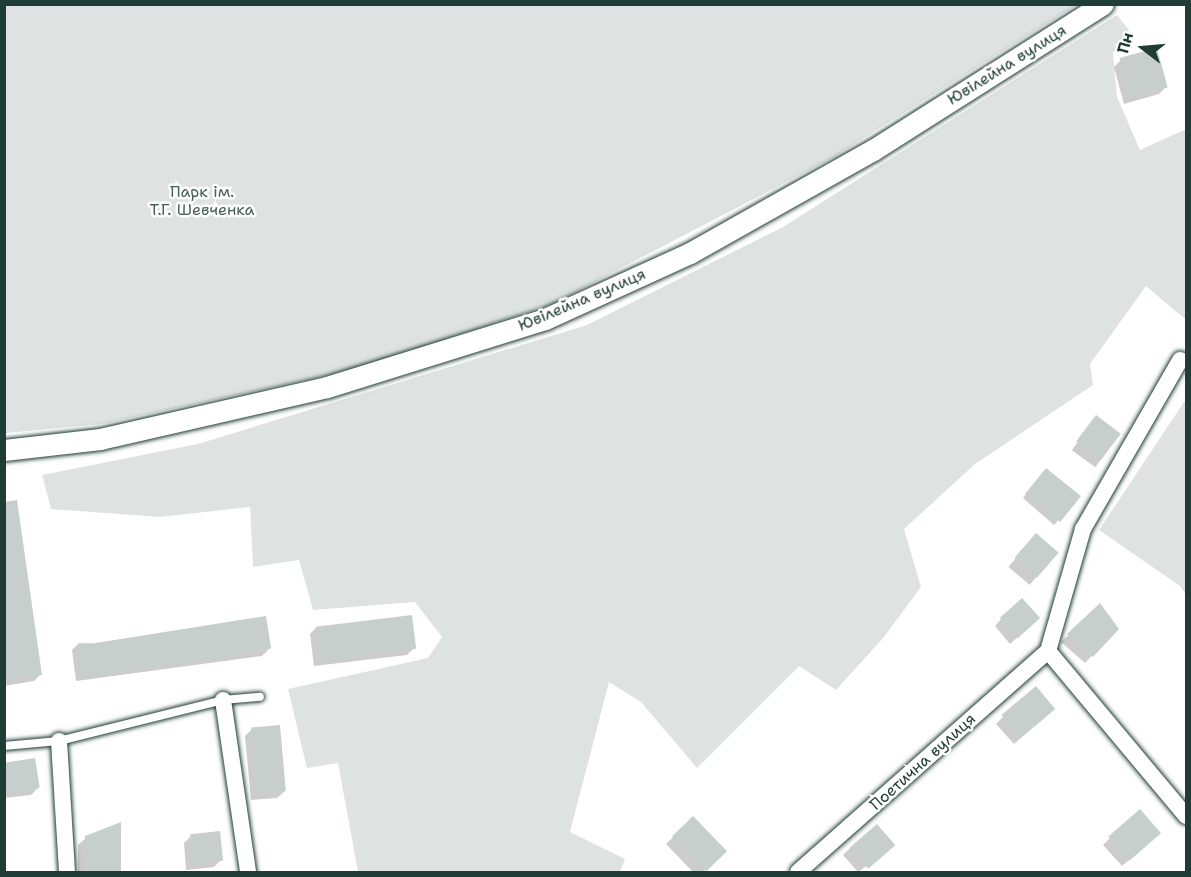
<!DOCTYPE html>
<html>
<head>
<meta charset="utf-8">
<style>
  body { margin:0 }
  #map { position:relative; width:1191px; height:877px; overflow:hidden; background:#fff; font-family:"Shantell Sans",sans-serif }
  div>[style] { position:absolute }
  .green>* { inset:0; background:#dee3e2 }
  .shadow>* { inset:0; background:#0003; transform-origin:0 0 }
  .building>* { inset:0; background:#c7cfcc; transform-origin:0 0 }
  .roads { filter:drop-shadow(0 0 2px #1f3d34) drop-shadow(0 0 2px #1f3d34) }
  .service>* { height:8px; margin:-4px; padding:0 4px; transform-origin:4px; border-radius:4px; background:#fff }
  .minor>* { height:16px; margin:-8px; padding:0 8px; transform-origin:8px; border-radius:8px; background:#fff }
  .tertiary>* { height:21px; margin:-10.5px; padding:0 10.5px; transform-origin:10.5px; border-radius:10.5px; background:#fff }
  span { translate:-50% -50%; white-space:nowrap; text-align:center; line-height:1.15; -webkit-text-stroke:5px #fff; paint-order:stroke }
  .street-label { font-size:16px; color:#1f3d34 }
  .park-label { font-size:16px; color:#455e57 }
  .frame { position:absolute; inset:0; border:6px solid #1f3d34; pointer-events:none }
  .north { position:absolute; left:1113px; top:18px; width:60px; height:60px; -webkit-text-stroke:4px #fff; paint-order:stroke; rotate:286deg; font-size:16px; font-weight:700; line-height:24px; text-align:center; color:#1f3d34 }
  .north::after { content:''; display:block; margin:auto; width:21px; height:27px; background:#1f3d34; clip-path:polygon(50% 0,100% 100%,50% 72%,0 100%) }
</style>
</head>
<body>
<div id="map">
  <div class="green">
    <i style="clip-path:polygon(5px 5px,1076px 5px,832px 158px,554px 303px,359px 368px,102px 424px,5px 433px)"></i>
    <i style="clip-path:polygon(1117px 15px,1129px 30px,1113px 53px,1117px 97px,1140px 150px,1186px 129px,1186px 320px,1146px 286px,1090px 364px,1093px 385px,975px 464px,904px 529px,921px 587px,884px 637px,836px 690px,799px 666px,697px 768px,641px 702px,609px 682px,570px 832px,625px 859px,620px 872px,358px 872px,338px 763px,307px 768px,288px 689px,428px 658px,442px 637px,415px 602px,313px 610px,299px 560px,253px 567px,250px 507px,160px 517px,51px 509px,42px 475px,198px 444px,587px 325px,783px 227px)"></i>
    <i style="clip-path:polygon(1186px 399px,1186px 595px,1180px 586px,1099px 530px)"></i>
  </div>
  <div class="shadow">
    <i style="clip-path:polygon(1121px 60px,1166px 87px,1159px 94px,1124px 104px,1114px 67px)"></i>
    <i style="left:1096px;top:417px;width:29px;height:41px;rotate:36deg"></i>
    <i style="clip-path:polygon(1043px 473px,1079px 496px,1054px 525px,1023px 498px)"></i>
    <i style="clip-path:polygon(4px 503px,41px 674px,34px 681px,4px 686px)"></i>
    <i style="left:1036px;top:535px;width:28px;height:42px;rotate:41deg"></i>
    <i style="clip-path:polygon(1100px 606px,1117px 629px,1085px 663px,1061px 642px)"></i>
    <i style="clip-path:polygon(1001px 619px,1031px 625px,1010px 644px,995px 626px)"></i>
    <i style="clip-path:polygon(317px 627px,414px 648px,407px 655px,314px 666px,310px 634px)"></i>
    <i style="clip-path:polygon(79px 643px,269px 649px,262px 656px,76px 681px,72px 650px)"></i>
    <i style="clip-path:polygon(1046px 716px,1014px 744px,996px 724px,1003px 717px)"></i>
    <i style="clip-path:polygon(252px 729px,285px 791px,277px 798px,251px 800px,245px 736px)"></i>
    <i style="clip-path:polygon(4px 764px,38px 788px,31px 795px,4px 798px)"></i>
    <i style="clip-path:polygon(693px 818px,725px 851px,702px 872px,693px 872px,666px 844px)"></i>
    <i style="clip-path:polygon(191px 836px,221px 860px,214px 867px,186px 870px,184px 843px)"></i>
    <i style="clip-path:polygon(86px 838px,120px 872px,78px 872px,78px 845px)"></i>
    <i style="clip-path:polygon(1110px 838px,1152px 840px,1122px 866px,1103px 845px)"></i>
    <i style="clip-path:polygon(850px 848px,886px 852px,858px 872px,843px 855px)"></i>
  </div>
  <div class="building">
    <i style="left:1157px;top:48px;width:41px;height:39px;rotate:75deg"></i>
    <i style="left:1096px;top:415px;width:31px;height:33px;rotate:37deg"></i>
    <i style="left:1046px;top:468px;width:45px;height:33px;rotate:39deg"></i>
    <i style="clip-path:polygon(17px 500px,42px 675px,4px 680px,4px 502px)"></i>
    <i style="left:1036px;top:533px;width:30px;height:33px;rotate:41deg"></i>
    <i style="left:1022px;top:598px;width:27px;height:30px;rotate:48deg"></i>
    <i style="clip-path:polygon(1100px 603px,1119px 629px,1093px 657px,1067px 634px)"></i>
    <i style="left:412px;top:615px;width:34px;height:97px;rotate:83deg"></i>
    <i style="left:266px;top:616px;width:33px;height:190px;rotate:81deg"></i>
    <i style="left:1036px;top:686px;width:30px;height:45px;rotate:50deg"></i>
    <i style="left:280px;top:725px;width:66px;height:29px;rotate:85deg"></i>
    <i style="left:35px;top:758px;width:30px;height:31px;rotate:81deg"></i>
    <i style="left:1140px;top:809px;width:32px;height:42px;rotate:49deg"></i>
    <i style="left:693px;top:816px;width:49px;height:29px;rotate:46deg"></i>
    <i style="clip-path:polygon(121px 822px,121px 873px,85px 873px,85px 836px)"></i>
    <i style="left:877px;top:824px;width:28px;height:36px;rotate:49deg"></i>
    <i style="left:220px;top:831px;width:30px;height:30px;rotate:84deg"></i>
  </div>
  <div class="roads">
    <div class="service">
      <i style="left:4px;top:746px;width:55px;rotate:-5.2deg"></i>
      <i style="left:59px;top:741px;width:169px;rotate:-14deg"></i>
      <i style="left:223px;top:700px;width:37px;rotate:-5deg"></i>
    </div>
    <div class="minor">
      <i style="left:1048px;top:651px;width:215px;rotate:50.1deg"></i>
      <i style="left:223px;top:700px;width:174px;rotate:81.7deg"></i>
      <i style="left:59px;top:741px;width:131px;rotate:86.5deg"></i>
      <i style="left:798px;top:872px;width:334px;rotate:-41.5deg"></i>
      <i style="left:1048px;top:651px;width:127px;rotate:-74deg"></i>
      <i style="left:1083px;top:529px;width:195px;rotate:-60.1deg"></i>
    </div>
    <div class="tertiary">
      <i style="left:4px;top:450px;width:97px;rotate:-6.5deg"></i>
      <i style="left:100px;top:439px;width:233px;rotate:-12.9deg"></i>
      <i style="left:327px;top:387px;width:228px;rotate:-17.3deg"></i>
      <i style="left:545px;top:319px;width:159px;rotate:-24.5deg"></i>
      <i style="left:690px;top:253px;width:210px;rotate:-29.4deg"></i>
      <i style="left:873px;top:150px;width:272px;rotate:-32.4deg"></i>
    </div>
  </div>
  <div class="street-label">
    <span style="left:1007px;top:65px;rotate:-32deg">Ювілейна вулиця</span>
    <span style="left:582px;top:300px;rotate:-23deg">Ювілейна вулиця</span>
    <span style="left:923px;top:762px;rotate:-42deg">Поетична вулиця</span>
  </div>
  <div class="park-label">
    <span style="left:202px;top:201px">Парк ім.<br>Т.Г. Шевченка</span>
  </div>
  <div class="frame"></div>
  <div class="north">Пн</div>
</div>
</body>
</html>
